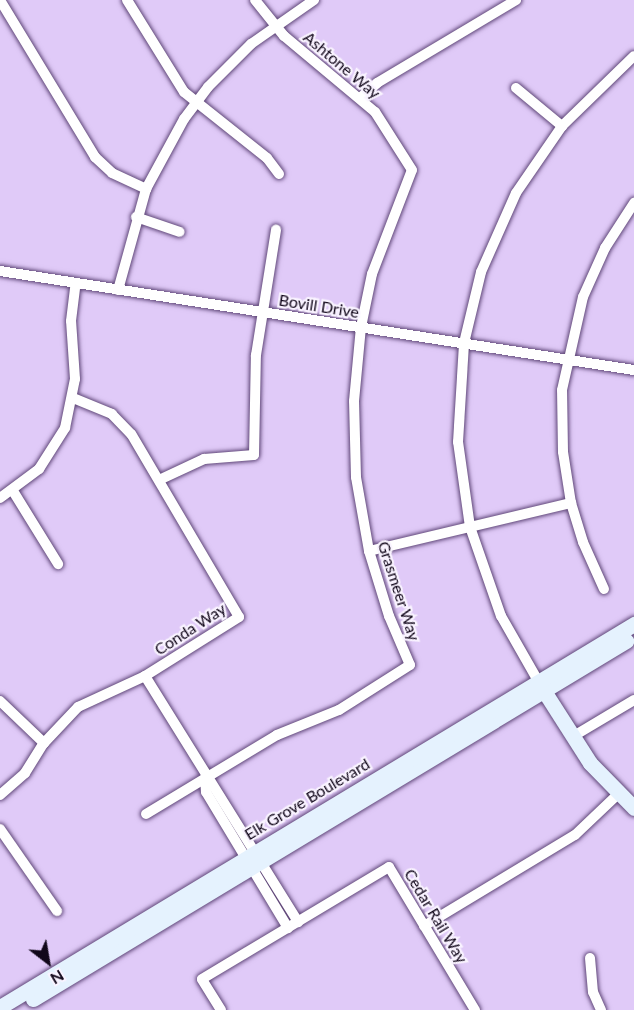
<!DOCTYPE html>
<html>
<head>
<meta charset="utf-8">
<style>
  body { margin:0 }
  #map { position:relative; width:634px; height:1010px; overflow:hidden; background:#e0caf8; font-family:Lato,sans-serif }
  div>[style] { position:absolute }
  .roads { filter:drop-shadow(0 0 2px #604779) drop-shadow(0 0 2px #604779) }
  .street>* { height:10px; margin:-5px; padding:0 5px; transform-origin:5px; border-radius:5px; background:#fff }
  .secondary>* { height:15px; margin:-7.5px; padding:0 7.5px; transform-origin:7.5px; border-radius:7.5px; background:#e5f2fe }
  span { translate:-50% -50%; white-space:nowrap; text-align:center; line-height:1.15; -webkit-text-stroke:4.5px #f9f3ff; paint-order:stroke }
  .street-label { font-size:16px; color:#11071a }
  .north { position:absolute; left:18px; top:932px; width:60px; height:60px; -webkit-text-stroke:4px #f9f3ff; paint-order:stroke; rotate:149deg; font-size:16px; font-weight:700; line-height:24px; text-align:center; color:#11071a }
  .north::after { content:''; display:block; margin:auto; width:21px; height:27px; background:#11071a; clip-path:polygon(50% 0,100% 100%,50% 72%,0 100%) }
</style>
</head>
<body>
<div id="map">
  <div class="roads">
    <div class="street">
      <i style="left:0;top:0;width:184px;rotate:58.8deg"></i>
      <i style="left:95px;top:157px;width:23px;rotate:43deg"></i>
      <i style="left:112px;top:173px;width:38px;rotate:25deg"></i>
      <i style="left:127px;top:0;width:108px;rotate:58.2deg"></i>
      <i style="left:184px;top:92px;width:106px;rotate:38.5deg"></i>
      <i style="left:267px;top:158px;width:20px;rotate:53deg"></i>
      <i style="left:516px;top:88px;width:60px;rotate:39.6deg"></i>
      <i style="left:360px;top:98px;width:23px;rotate:-41deg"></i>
      <i style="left:377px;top:83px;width:162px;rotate:-30.8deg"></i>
      <i style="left:136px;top:217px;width:46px;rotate:18.8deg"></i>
      <i style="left:0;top:271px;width:642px;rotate:8.88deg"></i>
      <i style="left:118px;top:290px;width:105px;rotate:-74.5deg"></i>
      <i style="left:146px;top:189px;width:80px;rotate:-61.5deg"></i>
      <i style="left:184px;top:119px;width:40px;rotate:-53deg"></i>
      <i style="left:208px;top:87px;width:61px;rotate:-45deg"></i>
      <i style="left:251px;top:44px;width:77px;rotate:-34.9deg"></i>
      <i style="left:159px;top:480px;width:50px;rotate:-25deg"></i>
      <i style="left:204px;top:459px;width:50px;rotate:-4.6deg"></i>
      <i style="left:254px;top:455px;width:100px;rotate:-88.9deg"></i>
      <i style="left:256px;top:355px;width:127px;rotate:-80.9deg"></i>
      <i style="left:13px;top:491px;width:86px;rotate:58.3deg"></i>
      <i style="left:0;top:498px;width:49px;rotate:-36.6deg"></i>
      <i style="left:39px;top:469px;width:49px;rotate:-57.6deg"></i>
      <i style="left:65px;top:428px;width:50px;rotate:-78.5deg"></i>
      <i style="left:75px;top:379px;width:58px;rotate:-93.9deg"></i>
      <i style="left:71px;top:321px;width:38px;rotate:-83deg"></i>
      <i style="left:369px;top:551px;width:208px;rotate:-13.4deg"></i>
      <i style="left:604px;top:589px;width:51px;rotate:-114.1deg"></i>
      <i style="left:583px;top:542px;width:41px;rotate:-107.1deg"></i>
      <i style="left:571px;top:503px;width:52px;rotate:-98.9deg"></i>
      <i style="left:563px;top:452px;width:62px;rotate:-90.9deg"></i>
      <i style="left:562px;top:390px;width:95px;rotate:-77.3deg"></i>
      <i style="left:583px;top:297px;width:54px;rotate:-65.8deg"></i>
      <i style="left:605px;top:248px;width:54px;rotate:-57.2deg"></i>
      <i style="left:145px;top:676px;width:290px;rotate:58.1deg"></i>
      <i style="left:541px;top:686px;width:81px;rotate:-119.7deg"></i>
      <i style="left:501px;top:616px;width:94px;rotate:-109.2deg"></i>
      <i style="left:470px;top:527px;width:86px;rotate:-98deg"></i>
      <i style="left:458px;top:442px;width:99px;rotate:-86.5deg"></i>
      <i style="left:464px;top:343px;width:73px;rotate:-76.5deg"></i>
      <i style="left:481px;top:272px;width:86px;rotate:-66.1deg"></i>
      <i style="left:516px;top:193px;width:81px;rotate:-55.5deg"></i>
      <i style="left:562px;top:126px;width:100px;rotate:-44.2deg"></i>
      <i style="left:0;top:701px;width:61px;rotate:43.7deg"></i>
      <i style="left:572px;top:737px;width:72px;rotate:-30.8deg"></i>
      <i style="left:205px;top:778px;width:14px;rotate:86deg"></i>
      <i style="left:206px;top:792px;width:159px;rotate:58.9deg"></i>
      <i style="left:0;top:795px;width:33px;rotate:-41deg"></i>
      <i style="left:25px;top:773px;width:36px;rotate:-58deg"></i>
      <i style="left:44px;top:743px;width:50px;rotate:-46.6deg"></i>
      <i style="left:78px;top:707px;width:74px;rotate:-24.8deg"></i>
      <i style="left:145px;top:676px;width:111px;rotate:-32.1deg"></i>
      <i style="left:239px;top:617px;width:212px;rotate:-120.5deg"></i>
      <i style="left:131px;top:434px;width:28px;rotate:-134deg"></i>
      <i style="left:112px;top:414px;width:42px;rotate:-157.7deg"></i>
      <i style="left:146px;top:814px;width:153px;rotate:-31.1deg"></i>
      <i style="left:277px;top:735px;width:67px;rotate:-22deg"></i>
      <i style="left:339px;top:710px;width:84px;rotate:-32.4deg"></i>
      <i style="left:410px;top:665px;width:53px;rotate:-113.2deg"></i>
      <i style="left:389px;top:616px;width:68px;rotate:-107.1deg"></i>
      <i style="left:369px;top:551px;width:75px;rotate:-100deg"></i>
      <i style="left:356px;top:477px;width:76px;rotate:-91.5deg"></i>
      <i style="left:354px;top:401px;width:74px;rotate:-84.6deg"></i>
      <i style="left:361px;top:327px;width:54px;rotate:-78.3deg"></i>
      <i style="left:372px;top:274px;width:111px;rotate:-69deg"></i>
      <i style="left:412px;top:170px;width:69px;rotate:-122.5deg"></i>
      <i style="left:375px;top:112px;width:119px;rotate:-140.1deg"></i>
      <i style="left:284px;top:36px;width:46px;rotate:-128.9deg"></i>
      <i style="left:0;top:829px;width:100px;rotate:55.2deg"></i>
      <i style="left:424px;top:926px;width:176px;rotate:-31.1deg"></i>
      <i style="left:575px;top:835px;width:59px;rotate:-43.6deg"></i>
      <i style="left:590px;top:958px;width:34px;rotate:85deg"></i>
      <i style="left:593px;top:992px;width:20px;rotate:66deg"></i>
      <i style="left:221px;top:1010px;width:36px;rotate:-122deg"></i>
      <i style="left:202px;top:979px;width:218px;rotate:-30.9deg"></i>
      <i style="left:389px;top:867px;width:167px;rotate:59deg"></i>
    </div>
    <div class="secondary">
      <i style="left:544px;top:691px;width:85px;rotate:57.4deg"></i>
      <i style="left:590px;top:763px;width:63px;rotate:45.6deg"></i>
      <i style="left:33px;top:999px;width:693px;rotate:-31.12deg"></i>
      <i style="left:0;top:1007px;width:741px;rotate:-31.14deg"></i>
    </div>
  </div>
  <div class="street-label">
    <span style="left:342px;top:65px;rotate:40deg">Ashtone Way</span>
    <span style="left:319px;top:306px;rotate:9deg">Bovill Drive</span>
    <span style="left:399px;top:591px;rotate:72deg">Grasmeer Way</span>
    <span style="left:190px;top:629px;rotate:-33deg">Conda Way</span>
    <span style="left:307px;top:799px;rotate:-31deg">Elk Grove Boulevard</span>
    <span style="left:436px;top:916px;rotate:59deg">Cedar Rail Way</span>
  </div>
  <div class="north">N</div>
</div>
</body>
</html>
